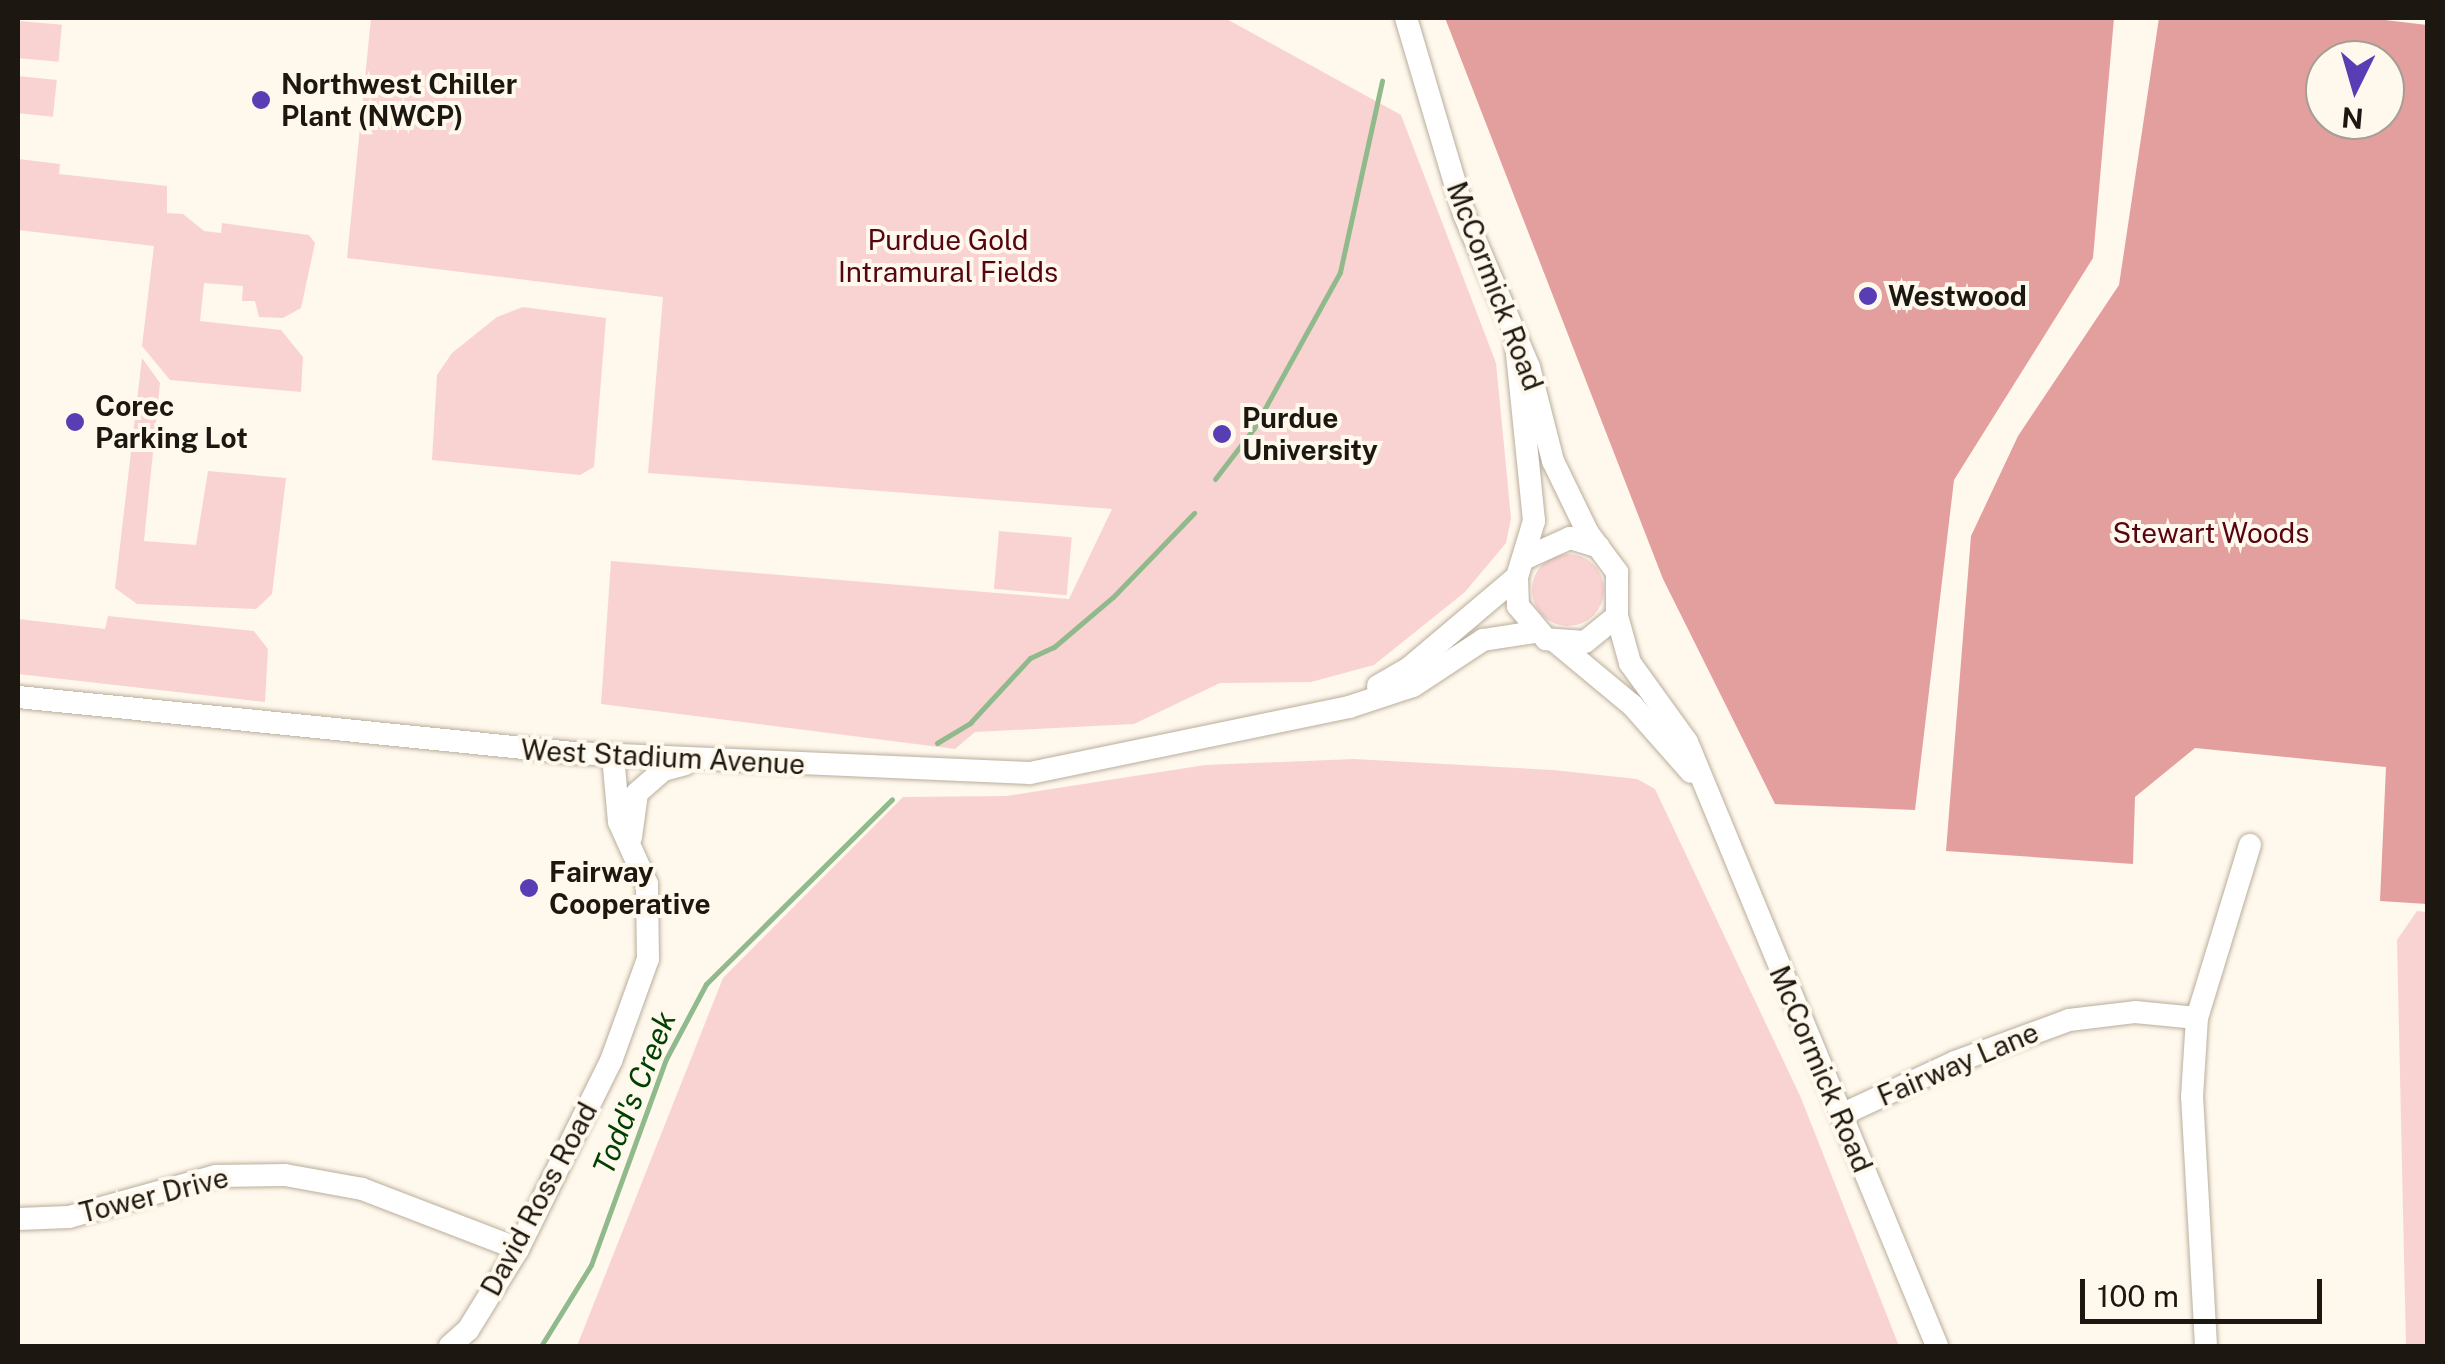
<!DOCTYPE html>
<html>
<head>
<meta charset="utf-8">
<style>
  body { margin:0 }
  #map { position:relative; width:2445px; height:1364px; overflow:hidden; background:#fff8ec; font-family:"Public Sans",sans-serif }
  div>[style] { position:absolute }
  .green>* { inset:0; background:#f9d3d2; transform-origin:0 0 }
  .round { border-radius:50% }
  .forest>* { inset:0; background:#e39f9e }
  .stream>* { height:5px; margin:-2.5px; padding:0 2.5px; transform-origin:2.5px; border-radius:2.5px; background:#90ba8b }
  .roads { filter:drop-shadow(0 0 2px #b9ae9c) drop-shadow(0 0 2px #b9ae9c) }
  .minor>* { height:22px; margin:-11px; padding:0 11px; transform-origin:11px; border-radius:11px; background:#fff }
  .dots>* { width:28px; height:28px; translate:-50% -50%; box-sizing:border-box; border:5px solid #fff8ec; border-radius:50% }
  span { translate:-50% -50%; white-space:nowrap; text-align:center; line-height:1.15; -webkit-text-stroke:8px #fff8ec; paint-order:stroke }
  .poi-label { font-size:28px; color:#1c1811; font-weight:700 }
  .left { translate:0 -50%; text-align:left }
  .park-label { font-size:28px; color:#560413 }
  .street-label { font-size:28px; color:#1c1811 }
  .water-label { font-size:30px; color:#004100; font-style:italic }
  .frame { position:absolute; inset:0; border:20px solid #1c1811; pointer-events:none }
  .north { position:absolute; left:2305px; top:40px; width:100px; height:100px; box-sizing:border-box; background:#fff8ec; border:2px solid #a49e94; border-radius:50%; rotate:185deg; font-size:28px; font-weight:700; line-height:40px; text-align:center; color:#1c1811 }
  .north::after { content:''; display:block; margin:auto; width:35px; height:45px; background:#583db5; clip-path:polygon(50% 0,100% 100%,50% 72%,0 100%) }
  .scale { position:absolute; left:2080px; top:1279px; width:242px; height:45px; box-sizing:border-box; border:5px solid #1c1811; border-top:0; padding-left:12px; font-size:30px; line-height:35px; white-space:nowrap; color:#1c1811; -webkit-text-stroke:8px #fff8ec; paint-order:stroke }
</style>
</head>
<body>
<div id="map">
  <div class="green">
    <i style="clip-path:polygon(371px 18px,1225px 18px,1401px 115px,1496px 363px,1511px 518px,1506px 543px,1465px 592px,1374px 665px,1311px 682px,1220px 683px,1134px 724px,975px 732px,955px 749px,601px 704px,611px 561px,1069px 599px,1112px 509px,648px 473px,663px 297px,347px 258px)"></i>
    <i style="left:18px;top:21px;width:44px;height:37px;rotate:5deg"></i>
    <i style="left:18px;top:76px;width:39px;height:37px;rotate:6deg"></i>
    <i style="clip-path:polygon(18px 159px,60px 164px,59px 174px,167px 186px,167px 213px,183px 214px,204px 231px,221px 233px,222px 223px,309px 235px,315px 243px,301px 308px,283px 318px,259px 317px,255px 301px,242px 301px,243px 286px,204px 283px,200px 321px,281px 330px,303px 357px,301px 392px,170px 380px,142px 346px,154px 246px,18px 230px)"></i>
    <i style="clip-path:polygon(523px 307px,606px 318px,594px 467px,580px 475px,432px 460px,437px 375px,452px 353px,497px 317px)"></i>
    <i style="clip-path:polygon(142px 358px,160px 383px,144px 541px,196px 545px,208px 471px,286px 478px,272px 594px,256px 609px,137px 604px,115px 588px)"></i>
    <i style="left:999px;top:531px;width:73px;height:58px;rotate:5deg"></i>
    <i class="round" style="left:1532px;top:554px;width:72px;height:72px"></i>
    <i style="clip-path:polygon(108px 616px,254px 631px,268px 649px,265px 702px,18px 674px,18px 619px,105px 629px)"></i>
    <i style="clip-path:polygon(1354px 759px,1553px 770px,1637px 779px,1655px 789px,1801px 1098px,1899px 1346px,577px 1346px,723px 978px,903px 797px,1006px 796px,1205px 765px)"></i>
    <i style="clip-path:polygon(2417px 911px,2428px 912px,2428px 1346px,2406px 1346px,2397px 940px)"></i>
  </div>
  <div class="forest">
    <i style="clip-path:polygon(1445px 18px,2114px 18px,2093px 258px,1954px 480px,1915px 810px,1775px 804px,1663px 579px)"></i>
    <i style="clip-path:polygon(evenodd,2159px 18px,2368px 18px,2427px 25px,2427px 904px,2380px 901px,2386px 767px,2195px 748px,2135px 797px,2133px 864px,1946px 851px,1971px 536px,2018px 436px,2119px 285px,2159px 18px,2325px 60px,2385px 60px,2385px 120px,2325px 120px,2325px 60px)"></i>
  </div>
  <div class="stream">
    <i style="left:1215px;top:479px;width:64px;rotate:-52.6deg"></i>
    <i style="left:1254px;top:428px;width:178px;rotate:-61.1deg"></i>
    <i style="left:1340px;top:272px;width:196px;rotate:-77.6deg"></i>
    <i style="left:937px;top:743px;width:39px;rotate:-31deg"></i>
    <i style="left:970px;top:723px;width:88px;rotate:-47.3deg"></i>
    <i style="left:1030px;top:658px;width:26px;rotate:-25deg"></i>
    <i style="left:1054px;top:647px;width:77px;rotate:-40.3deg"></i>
    <i style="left:1113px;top:597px;width:117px;rotate:-46deg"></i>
    <i style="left:541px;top:1346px;width:95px;rotate:-58.3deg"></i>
    <i style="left:591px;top:1265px;width:219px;rotate:-70deg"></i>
    <i style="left:666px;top:1059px;width:85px;rotate:-61.9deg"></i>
    <i style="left:706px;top:984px;width:262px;rotate:-44.8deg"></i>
  </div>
  <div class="roads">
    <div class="minor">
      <i style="left:1406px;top:18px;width:204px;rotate:73.5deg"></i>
      <i style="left:1464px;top:214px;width:166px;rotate:67deg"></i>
      <i style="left:1529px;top:367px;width:97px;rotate:75.7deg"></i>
      <i style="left:1553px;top:461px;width:80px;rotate:64.1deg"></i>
      <i style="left:1588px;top:533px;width:49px;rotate:53.4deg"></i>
      <i style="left:1617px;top:572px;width:44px;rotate:90deg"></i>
      <i style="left:1617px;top:616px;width:41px;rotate:140.9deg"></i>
      <i style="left:1585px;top:642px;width:39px;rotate:-176deg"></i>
      <i style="left:1546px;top:639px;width:43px;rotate:-130.3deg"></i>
      <i style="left:1518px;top:606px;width:29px;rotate:-92deg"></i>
      <i style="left:1517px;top:577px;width:59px;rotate:-73.1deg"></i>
      <i style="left:1534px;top:521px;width:178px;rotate:-95.8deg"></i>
      <i style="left:1528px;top:557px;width:46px;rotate:-24.3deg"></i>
      <i style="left:1570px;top:538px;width:30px;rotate:17deg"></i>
      <i style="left:1617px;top:616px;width:49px;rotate:74.5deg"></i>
      <i style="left:1630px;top:663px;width:97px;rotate:54.2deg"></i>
      <i style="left:1687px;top:742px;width:654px;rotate:67.51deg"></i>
      <i style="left:1556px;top:642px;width:99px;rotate:39.7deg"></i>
      <i style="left:1632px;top:705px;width:89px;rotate:48.6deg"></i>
      <i style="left:1378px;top:686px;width:34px;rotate:-30deg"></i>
      <i style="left:1408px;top:669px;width:143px;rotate:-40.2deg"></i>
      <i style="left:18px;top:697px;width:558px;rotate:5.76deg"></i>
      <i style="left:573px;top:753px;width:457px;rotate:2.5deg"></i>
      <i style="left:1030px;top:773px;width:326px;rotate:-11.7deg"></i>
      <i style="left:1349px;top:707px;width:67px;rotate:-18.2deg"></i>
      <i style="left:1413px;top:686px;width:84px;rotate:-33.3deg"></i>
      <i style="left:1483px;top:640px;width:53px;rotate:-8.7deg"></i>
      <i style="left:631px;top:837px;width:44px;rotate:-82.2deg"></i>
      <i style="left:637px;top:793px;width:35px;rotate:-41deg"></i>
      <i style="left:663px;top:770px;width:23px;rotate:-15deg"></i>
      <i style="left:1841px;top:1115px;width:126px;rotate:-24.9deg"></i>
      <i style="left:1955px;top:1062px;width:121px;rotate:-20.2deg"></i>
      <i style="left:2069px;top:1020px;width:66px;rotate:-6.9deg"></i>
      <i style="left:2135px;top:1012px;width:62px;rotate:5.5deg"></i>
      <i style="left:18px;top:1219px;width:51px;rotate:-2.2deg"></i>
      <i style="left:69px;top:1217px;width:153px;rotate:-15.6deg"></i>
      <i style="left:216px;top:1176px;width:69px;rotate:-0.8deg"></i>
      <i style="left:285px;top:1175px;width:78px;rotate:10.3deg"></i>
      <i style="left:362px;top:1189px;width:167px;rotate:21deg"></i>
      <i style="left:450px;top:1346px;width:24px;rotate:-42deg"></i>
      <i style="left:468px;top:1330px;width:95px;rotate:-58.3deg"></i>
      <i style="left:518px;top:1249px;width:210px;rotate:-63.7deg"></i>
      <i style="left:611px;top:1061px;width:109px;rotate:-70.1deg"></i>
      <i style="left:648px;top:959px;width:75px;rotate:-90.8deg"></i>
      <i style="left:647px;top:884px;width:68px;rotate:-114.3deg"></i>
      <i style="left:619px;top:822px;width:66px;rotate:-95.2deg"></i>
      <i style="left:2206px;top:1346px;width:249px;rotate:-93.2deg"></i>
      <i style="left:2192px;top:1097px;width:79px;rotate:-86.4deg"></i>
      <i style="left:2197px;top:1018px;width:181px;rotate:-73deg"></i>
    </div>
  </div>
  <div class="dots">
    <i style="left:261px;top:100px;background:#583db5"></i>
    <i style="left:1868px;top:296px;background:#583db5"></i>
    <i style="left:75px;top:422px;background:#583db5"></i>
    <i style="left:1222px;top:434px;background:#583db5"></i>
    <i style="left:529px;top:888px;background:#583db5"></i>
  </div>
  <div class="poi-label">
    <span class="left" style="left:281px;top:100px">Northwest Chiller<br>Plant (NWCP)</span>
    <span class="left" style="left:1888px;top:296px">Westwood</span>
    <span class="left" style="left:95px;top:422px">Corec<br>Parking Lot</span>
    <span class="left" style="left:1242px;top:434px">Purdue<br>University</span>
    <span class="left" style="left:549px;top:888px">Fairway<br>Cooperative</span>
  </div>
  <div class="park-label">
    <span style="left:948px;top:256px">Purdue Gold<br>Intramural Fields</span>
    <span style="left:2211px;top:533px">Stewart Woods</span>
  </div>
  <div class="street-label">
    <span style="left:1495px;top:286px;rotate:69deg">McCormick Road</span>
    <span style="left:663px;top:757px;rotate:3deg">West Stadium Avenue</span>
    <span style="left:1958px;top:1064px;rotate:-23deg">Fairway Lane</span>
    <span style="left:1821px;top:1069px;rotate:67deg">McCormick Road</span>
    <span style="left:154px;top:1195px;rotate:-14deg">Tower Drive</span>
    <span style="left:539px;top:1199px;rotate:-62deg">David Ross Road</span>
  </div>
  <div class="water-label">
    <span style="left:634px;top:1093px;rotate:-68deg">Todd's Creek</span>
  </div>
  <div class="frame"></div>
  <div class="north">N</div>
  <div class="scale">100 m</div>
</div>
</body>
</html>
